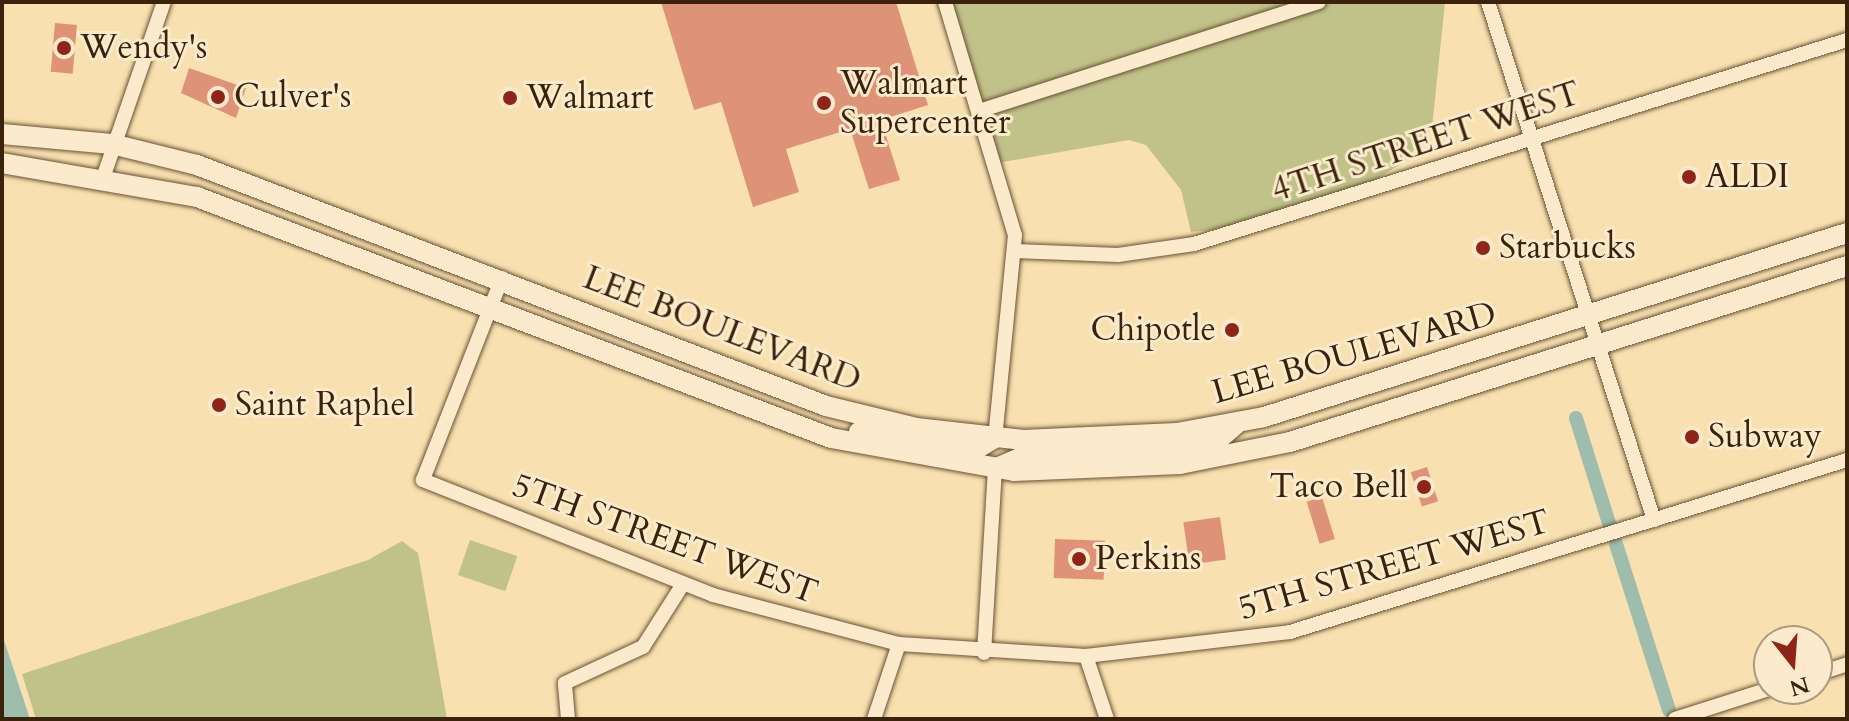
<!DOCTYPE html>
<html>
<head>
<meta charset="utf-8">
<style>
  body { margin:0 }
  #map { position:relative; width:1849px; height:721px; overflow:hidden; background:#f9e0b0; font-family:Cardo,serif }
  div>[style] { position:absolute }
  .green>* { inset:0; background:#c0c28a; transform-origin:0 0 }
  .water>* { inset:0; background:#9ebdac }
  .canal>* { height:14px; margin:-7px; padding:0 7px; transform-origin:7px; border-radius:7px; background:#9ebdac }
  .building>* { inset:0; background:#de9378; transform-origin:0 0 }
  .roads { filter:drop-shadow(0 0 2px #6a5234) drop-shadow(0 0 2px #6a5234) }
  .street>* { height:14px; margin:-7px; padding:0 7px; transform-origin:7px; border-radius:7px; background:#fbebcc }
  .secondary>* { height:20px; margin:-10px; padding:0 10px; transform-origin:10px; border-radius:10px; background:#fbebcc }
  .dots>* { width:22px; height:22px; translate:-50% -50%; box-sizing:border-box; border:4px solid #fbebcc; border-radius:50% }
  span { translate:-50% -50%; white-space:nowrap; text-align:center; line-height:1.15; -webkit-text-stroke:6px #fbebcc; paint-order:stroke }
  .poi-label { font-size:34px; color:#3a230a }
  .left { translate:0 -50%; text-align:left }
  .right { translate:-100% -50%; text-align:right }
  .street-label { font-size:34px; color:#3a230a }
  .frame { position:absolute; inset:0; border:4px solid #3a230a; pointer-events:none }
  .north { position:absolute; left:1753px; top:625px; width:80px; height:80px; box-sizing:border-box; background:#fbebcc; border:2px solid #ae9b7e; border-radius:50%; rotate:163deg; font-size:22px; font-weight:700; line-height:32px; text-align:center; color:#3a230a }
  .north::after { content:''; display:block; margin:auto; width:28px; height:36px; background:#8f2418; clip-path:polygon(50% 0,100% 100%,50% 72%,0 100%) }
</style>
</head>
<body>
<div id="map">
  <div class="green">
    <i style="clip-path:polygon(947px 2px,1445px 2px,1432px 128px,1404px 162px,1365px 186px,1229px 228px,1191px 232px,1181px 190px,1146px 145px,1129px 140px,997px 163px)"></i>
    <i style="left:470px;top:540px;width:50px;height:37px;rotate:19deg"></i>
    <i style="clip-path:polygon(402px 541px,418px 553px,447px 719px,36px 719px,22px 674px,368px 560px)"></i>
  </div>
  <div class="water">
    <i style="clip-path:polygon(2px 634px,30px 719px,2px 719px)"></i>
  </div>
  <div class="canal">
    <i style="left:1576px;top:418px;width:110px;rotate:72.6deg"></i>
    <i style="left:1616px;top:544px;width:174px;rotate:72.3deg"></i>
  </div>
  <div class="building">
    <i style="clip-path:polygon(661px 2px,896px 2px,928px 105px,881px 120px,900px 180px,869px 189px,850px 129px,786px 149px,799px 192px,753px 207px,721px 102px,694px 110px)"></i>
    <i style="left:55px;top:23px;width:22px;height:49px;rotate:5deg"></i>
    <i style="clip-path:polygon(189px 68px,246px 88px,236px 118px,181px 93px)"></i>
    <i style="left:1427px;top:467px;width:36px;height:17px;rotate:72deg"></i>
    <i style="left:1322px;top:497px;width:44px;height:16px;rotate:73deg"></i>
    <i style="left:1220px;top:517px;width:43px;height:37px;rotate:82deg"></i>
    <i style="left:1055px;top:539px;width:50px;height:39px;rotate:2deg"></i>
  </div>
  <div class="roads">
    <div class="street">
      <i style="left:945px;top:2px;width:243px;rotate:73.3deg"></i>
      <i style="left:1015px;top:235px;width:204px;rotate:95.6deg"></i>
      <i style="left:1488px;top:2px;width:544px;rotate:72.23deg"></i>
      <i style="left:979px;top:111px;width:357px;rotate:-17.8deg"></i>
      <i style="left:104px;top:175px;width:183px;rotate:-70.9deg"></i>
      <i style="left:1015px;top:251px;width:103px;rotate:2.2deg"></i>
      <i style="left:1118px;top:255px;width:77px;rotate:-8.2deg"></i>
      <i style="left:1194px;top:244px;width:684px;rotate:-17.35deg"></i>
      <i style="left:502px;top:278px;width:217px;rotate:111.4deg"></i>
      <i style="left:423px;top:480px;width:312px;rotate:21.6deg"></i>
      <i style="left:713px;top:595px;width:192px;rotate:14.8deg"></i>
      <i style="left:899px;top:644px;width:187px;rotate:3.7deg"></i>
      <i style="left:1086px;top:656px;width:205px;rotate:-6.7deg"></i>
      <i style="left:1290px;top:632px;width:583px;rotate:-17.16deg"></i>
      <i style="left:984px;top:653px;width:184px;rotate:-86.6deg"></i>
      <i style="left:1086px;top:656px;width:66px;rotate:71.6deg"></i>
      <i style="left:1817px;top:674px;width:32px;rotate:-18deg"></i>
      <i style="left:568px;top:719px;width:36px;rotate:-95deg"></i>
      <i style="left:565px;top:683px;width:86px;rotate:-24.8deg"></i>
      <i style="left:643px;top:647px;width:75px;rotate:-57.6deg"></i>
      <i style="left:874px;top:719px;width:79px;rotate:-71.6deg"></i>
      <i style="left:1675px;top:719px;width:99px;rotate:-17.7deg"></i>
    </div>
    <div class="secondary">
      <i style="left:2px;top:134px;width:110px;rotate:5.2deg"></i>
      <i style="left:112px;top:144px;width:88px;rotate:13.9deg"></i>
      <i style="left:197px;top:165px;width:674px;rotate:20.96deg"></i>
      <i style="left:826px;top:406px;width:93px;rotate:13.7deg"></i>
      <i style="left:916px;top:428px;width:108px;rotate:6.4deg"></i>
      <i style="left:1023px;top:440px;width:154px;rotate:-2.6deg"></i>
      <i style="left:1177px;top:433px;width:88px;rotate:-10.4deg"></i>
      <i style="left:1264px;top:417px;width:611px;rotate:-17.52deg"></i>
      <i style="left:2px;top:163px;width:198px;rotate:9.9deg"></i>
      <i style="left:197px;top:197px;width:678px;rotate:20.81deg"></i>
      <i style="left:831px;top:438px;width:186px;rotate:10.2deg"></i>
      <i style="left:1014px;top:471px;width:166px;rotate:-2.4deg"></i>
      <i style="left:1180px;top:464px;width:112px;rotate:-11.3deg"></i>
      <i style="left:1290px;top:442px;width:584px;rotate:-17.54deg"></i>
      <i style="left:859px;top:432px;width:116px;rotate:9.5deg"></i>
      <i style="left:973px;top:451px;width:26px;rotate:-31deg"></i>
      <i style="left:997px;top:468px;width:27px;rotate:-24deg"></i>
      <i style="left:1022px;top:457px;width:189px;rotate:-3.3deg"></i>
      <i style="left:1211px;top:446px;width:35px;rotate:-41deg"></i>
    </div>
  </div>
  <div class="dots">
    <i style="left:64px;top:48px;background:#8f2418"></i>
    <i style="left:218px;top:97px;background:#8f2418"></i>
    <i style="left:510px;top:98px;background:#8f2418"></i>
    <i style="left:824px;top:103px;background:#8f2418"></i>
    <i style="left:1689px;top:177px;background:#8f2418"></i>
    <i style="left:1483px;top:248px;background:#8f2418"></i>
    <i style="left:1232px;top:330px;background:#8f2418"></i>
    <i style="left:219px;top:405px;background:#8f2418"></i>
    <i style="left:1692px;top:437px;background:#8f2418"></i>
    <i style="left:1424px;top:487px;background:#8f2418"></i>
    <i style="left:1079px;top:559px;background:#8f2418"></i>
  </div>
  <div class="poi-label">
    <span class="left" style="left:80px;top:48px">Wendy's</span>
    <span class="left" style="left:840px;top:103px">Walmart<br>Supercenter</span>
    <span class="left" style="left:234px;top:97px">Culver's</span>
    <span class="left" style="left:526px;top:98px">Walmart</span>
    <span class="left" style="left:1705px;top:177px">ALDI</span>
    <span class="left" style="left:1499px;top:248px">Starbucks</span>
    <span class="right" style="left:1216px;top:330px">Chipotle</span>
    <span class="left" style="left:235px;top:405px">Saint Raphel</span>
    <span class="left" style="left:1708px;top:437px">Subway</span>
    <span class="right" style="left:1408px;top:487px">Taco Bell</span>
    <span class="left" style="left:1095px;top:559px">Perkins</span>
  </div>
  <div class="street-label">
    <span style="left:1426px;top:142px;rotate:-18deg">4TH STREET WEST</span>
    <span style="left:722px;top:329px;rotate:21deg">LEE BOULEVARD</span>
    <span style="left:1354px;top:353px;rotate:-16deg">LEE BOULEVARD</span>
    <span style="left:665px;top:539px;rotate:20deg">5TH STREET WEST</span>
    <span style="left:1394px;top:565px;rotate:-16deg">5TH STREET WEST</span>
  </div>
  <div class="frame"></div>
  <div class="north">N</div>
</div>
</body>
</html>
